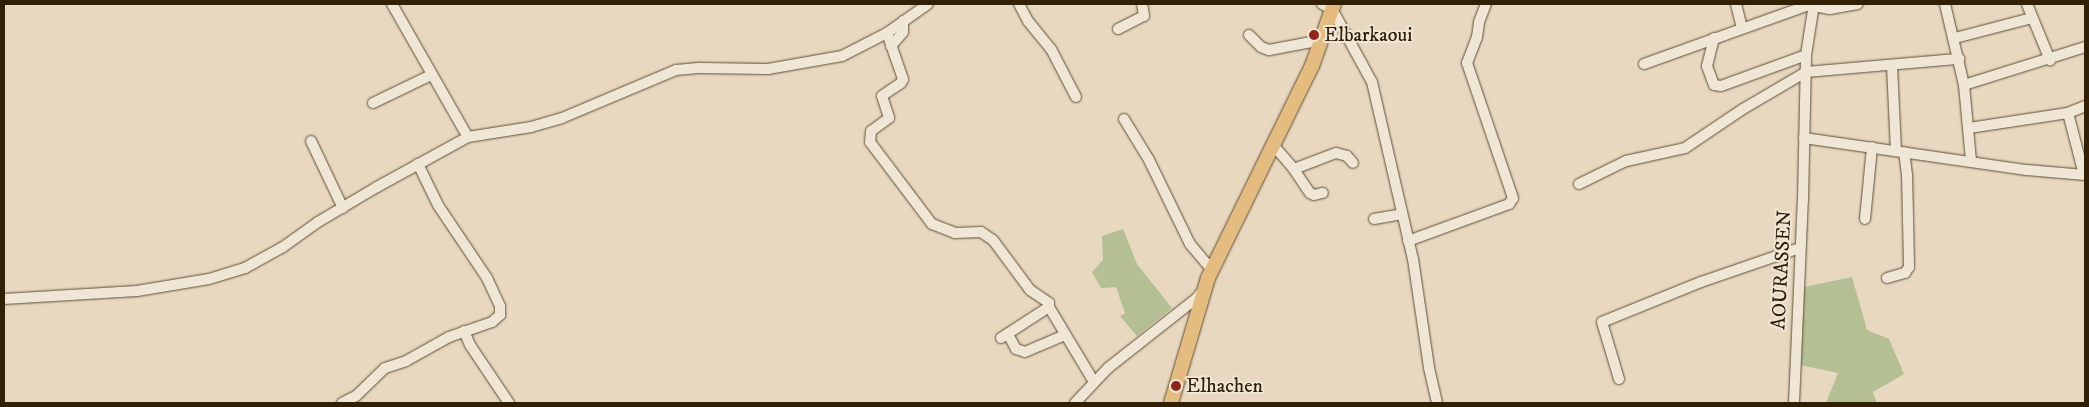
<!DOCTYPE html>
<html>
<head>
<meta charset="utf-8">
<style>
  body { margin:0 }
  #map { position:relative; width:2089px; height:407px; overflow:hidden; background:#e8d8c0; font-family:"IM FELL DW Pica",serif }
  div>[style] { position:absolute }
  .green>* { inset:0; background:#b4bf94 }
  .roads { filter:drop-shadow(0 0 1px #5f4e34) drop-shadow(0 0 1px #5f4e34) }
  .minor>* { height:10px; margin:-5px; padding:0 5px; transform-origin:5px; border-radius:5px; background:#f0e6d6 }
  .major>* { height:14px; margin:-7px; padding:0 7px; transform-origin:7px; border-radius:7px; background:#e4bc80 }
  .dots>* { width:14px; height:14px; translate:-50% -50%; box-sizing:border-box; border:2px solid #f0e6d6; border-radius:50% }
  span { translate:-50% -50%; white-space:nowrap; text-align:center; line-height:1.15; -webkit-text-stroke:4px #f0e6d6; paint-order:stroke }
  .poi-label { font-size:20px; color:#312006 }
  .left { translate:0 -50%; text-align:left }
  .street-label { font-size:20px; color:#312006 }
  .frame { position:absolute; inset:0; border:5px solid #312006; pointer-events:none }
</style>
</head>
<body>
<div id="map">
  <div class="green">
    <i style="clip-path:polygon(1123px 229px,1137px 264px,1172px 308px,1137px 336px,1120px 316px,1125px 313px,1116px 287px,1101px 288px,1092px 272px,1103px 260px,1102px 236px)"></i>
    <i style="clip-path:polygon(1852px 277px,1867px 330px,1889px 339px,1904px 374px,1873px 392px,1877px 403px,1826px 403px,1838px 373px,1800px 365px,1804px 287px)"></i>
  </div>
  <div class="roads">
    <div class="minor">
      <i style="left:392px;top:4px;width:153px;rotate:60.3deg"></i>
      <i style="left:1019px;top:4px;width:19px;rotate:62deg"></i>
      <i style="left:1028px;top:21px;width:36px;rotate:51deg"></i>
      <i style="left:1051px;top:49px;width:54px;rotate:62.5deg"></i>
      <i style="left:1322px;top:4px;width:11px;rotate:27deg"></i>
      <i style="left:1332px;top:9px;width:83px;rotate:61.3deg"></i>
      <i style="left:1372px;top:82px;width:182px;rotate:77deg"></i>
      <i style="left:1413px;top:259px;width:110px;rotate:81.6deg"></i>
      <i style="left:1429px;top:368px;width:36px;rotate:77deg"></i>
      <i style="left:1736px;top:4px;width:25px;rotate:76deg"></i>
      <i style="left:1945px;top:4px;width:83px;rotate:76.8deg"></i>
      <i style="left:1964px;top:85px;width:76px;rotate:84.7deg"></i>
      <i style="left:2027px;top:4px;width:61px;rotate:67.7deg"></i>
      <i style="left:1814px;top:6px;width:16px;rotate:11deg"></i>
      <i style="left:1830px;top:9px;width:28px;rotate:-10deg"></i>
      <i style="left:1118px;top:29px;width:29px;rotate:-27deg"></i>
      <i style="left:1144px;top:16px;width:12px;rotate:-99deg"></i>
      <i style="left:887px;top:33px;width:49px;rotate:70.8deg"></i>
      <i style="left:903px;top:79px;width:4px;rotate:117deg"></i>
      <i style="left:901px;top:83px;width:23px;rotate:146deg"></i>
      <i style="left:882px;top:96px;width:23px;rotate:72deg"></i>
      <i style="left:889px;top:118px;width:22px;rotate:144deg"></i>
      <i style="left:871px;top:131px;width:11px;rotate:95deg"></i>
      <i style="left:870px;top:142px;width:103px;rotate:52.9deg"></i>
      <i style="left:932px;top:224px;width:25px;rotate:21deg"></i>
      <i style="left:955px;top:233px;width:26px;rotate:-2deg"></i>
      <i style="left:981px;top:232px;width:14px;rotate:34deg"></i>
      <i style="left:993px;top:240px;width:62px;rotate:53.5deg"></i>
      <i style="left:1030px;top:290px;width:23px;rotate:34deg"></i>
      <i style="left:1049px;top:303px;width:4px;rotate:90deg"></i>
      <i style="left:1049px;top:307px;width:87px;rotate:59deg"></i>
      <i style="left:1249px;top:35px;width:17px;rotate:45deg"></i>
      <i style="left:1261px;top:47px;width:9px;rotate:21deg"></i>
      <i style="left:1269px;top:50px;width:54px;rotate:-10.7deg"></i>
      <i style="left:1714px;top:38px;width:29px;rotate:104deg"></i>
      <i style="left:1707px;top:66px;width:20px;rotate:70deg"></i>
      <i style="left:1714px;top:85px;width:7px;rotate:8deg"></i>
      <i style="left:1721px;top:86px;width:90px;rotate:-20deg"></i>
      <i style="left:1955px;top:38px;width:80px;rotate:-14.6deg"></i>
      <i style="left:891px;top:46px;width:18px;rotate:-49deg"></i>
      <i style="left:903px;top:32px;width:11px;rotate:-90deg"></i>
      <i style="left:1644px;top:64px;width:175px;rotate:-19.7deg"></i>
      <i style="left:1892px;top:66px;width:84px;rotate:87.3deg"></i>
      <i style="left:1964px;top:85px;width:127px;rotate:-17.4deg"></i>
      <i style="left:373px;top:103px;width:64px;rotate:-25.8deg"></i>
      <i style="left:2068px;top:113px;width:64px;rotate:75.5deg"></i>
      <i style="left:1124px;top:119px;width:48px;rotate:58.6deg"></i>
      <i style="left:1149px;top:160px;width:93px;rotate:64deg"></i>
      <i style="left:1190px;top:244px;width:23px;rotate:50deg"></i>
      <i style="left:1205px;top:262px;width:4px;rotate:45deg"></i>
      <i style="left:1208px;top:265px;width:7px;rotate:-16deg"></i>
      <i style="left:1969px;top:128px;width:100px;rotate:-8.6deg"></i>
      <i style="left:2068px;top:113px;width:18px;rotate:-22deg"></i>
      <i style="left:1804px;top:138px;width:225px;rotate:8.2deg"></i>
      <i style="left:2027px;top:170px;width:58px;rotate:4.9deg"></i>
      <i style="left:311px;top:141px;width:74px;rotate:64.5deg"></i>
      <i style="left:1274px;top:146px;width:29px;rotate:49deg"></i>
      <i style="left:1293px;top:168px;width:30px;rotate:56deg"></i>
      <i style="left:1310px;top:193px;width:4px;rotate:27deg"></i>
      <i style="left:1314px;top:195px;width:9px;rotate:-13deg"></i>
      <i style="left:1294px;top:169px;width:45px;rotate:-20.9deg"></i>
      <i style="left:1336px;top:153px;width:11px;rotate:15deg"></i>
      <i style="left:1347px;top:156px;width:9px;rotate:49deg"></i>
      <i style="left:1579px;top:184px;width:52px;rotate:-26.1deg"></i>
      <i style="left:1626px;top:161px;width:60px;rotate:-12.4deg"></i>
      <i style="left:1685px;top:148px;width:70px;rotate:-33.9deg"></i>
      <i style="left:1743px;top:109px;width:73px;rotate:-30.4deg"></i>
      <i style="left:1806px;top:72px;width:154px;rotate:-4.9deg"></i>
      <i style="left:1374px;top:219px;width:27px;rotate:-10deg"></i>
      <i style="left:1865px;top:219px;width:72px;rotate:-84.4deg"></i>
      <i style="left:1408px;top:241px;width:108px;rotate:-20.1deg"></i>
      <i style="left:1509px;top:204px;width:7px;rotate:-56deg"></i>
      <i style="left:1513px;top:198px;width:143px;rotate:-108.8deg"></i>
      <i style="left:1467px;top:63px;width:28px;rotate:-69deg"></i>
      <i style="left:1477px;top:37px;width:15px;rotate:-82deg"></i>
      <i style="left:1479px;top:22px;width:19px;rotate:-69deg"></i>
      <i style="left:1887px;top:278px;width:19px;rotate:-16deg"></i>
      <i style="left:1905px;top:273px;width:7px;rotate:-56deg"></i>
      <i style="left:1909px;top:267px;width:92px;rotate:-91.2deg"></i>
      <i style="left:1907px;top:175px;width:23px;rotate:-97deg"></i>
      <i style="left:4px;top:299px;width:133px;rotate:-3.4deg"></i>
      <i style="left:137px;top:291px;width:73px;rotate:-9.5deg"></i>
      <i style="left:209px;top:279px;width:38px;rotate:-17deg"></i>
      <i style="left:245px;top:268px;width:43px;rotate:-28.9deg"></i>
      <i style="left:283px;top:247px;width:43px;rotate:-35.5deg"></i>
      <i style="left:318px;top:222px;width:69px;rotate:-30.7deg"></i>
      <i style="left:377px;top:187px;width:104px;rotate:-28.8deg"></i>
      <i style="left:468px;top:137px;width:64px;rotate:-9deg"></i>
      <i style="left:531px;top:127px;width:32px;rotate:-16deg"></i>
      <i style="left:562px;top:118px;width:124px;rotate:-22.8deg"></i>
      <i style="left:676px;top:70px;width:25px;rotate:-5deg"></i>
      <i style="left:701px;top:68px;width:67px;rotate:0.9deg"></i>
      <i style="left:768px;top:69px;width:75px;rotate:-10deg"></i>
      <i style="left:842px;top:56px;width:51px;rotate:-27.1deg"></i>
      <i style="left:887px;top:33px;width:50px;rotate:-35.3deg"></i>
      <i style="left:464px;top:331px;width:15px;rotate:67deg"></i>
      <i style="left:470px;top:345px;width:70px;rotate:56.1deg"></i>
      <i style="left:1008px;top:334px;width:17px;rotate:62deg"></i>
      <i style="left:1016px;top:349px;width:9px;rotate:18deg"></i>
      <i style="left:1025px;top:352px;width:43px;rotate:-23deg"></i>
      <i style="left:1001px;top:338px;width:57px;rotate:-32.9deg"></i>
      <i style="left:1619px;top:379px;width:59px;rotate:-106.6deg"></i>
      <i style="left:1602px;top:322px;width:107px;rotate:-22deg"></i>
      <i style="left:1701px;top:282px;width:105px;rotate:-19deg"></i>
      <i style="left:342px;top:403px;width:16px;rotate:-27deg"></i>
      <i style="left:356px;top:396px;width:40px;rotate:-44deg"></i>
      <i style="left:385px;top:368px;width:22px;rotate:-18deg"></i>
      <i style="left:406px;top:361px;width:49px;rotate:-29.2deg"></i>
      <i style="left:449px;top:337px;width:46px;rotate:-19.2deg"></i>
      <i style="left:492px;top:322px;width:11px;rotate:-41deg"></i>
      <i style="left:500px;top:315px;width:9px;rotate:-90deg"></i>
      <i style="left:500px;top:306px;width:31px;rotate:-115deg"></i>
      <i style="left:487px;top:278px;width:88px;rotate:-123.9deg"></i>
      <i style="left:438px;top:205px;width:46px;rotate:-116deg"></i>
      <i style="left:1075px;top:403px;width:48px;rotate:-46.7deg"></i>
      <i style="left:1108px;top:368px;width:113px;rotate:-38.2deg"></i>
      <i style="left:1197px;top:298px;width:10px;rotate:-53deg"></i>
      <i style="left:1794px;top:403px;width:203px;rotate:-87.5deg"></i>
      <i style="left:1803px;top:200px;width:145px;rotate:-88.8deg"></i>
      <i style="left:1806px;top:55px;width:52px;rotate:-81.1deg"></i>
    </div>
    <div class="major">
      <i style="left:1171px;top:403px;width:130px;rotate:-73.5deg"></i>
      <i style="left:1208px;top:278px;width:236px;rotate:-63.9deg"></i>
      <i style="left:1312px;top:66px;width:66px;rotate:-70.5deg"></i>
    </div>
  </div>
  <div class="dots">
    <i style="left:1314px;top:35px;background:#8f2418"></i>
    <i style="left:1176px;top:386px;background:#8f2418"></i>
  </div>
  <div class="poi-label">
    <span class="left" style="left:1324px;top:35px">Elbarkaoui</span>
    <span class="left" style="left:1186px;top:386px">Elhachen</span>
  </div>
  <div class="street-label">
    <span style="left:1782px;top:270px;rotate:-87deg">AOURASSEN</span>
  </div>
  <div class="frame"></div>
</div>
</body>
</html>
